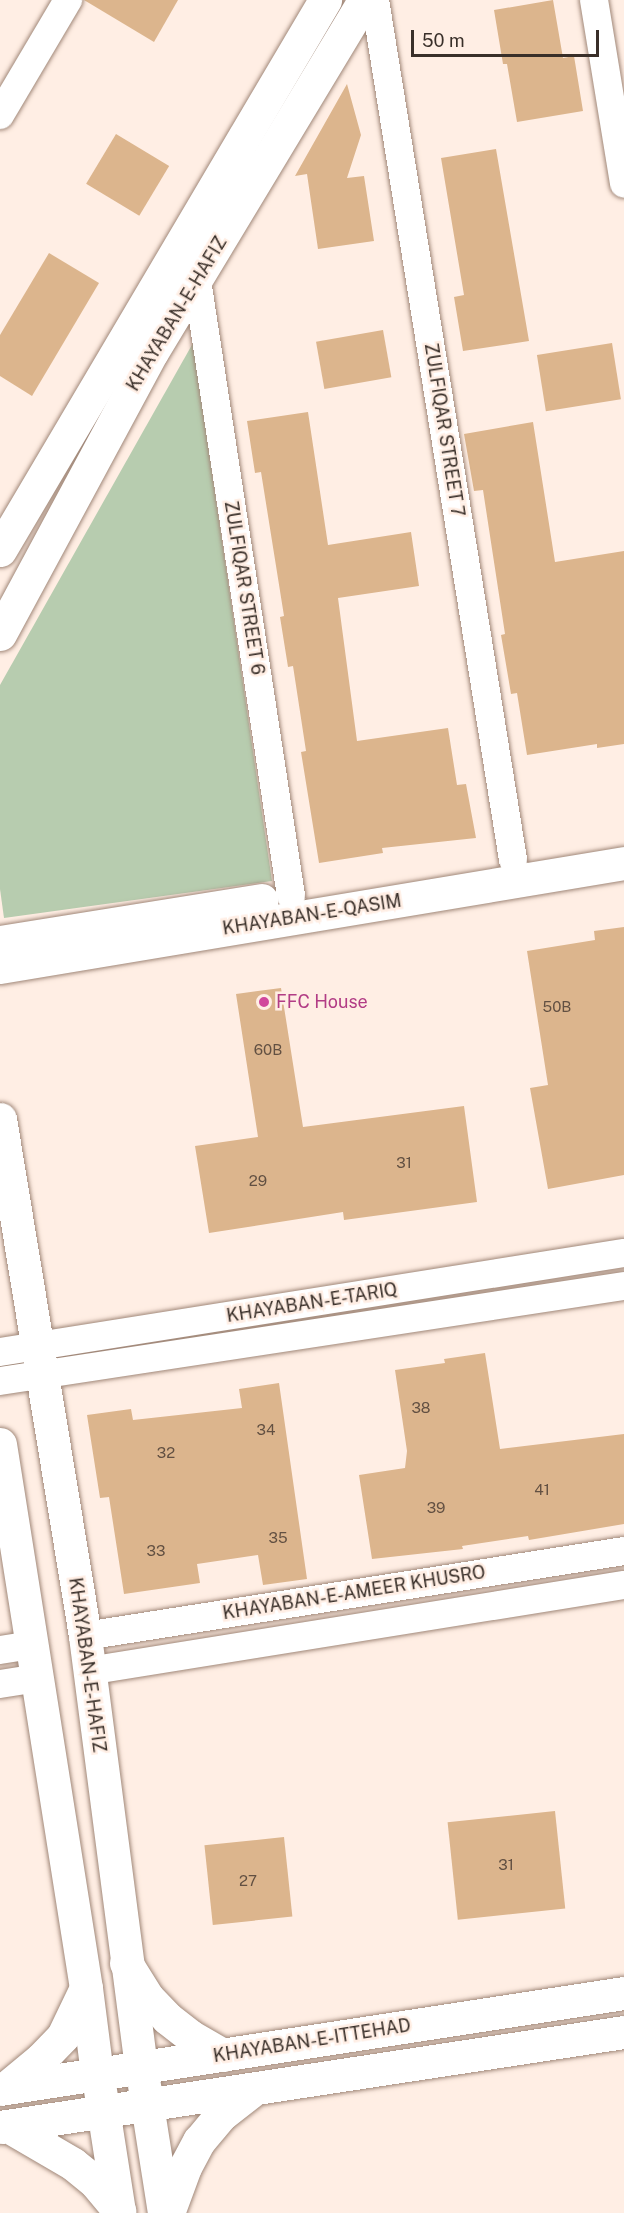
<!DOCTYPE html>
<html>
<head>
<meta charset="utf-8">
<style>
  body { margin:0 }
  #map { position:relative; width:624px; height:2213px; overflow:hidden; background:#ffeee4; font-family:"Public Sans",sans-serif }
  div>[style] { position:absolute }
  .green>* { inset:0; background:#b7ccaf }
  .building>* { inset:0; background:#dcb58d; transform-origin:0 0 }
  .roads { filter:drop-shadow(0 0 2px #a18879) drop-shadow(0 0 2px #a18879) }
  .street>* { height:28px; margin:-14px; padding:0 14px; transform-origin:14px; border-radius:14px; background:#fff }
  .secondary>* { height:33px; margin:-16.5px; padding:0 16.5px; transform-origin:16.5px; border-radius:16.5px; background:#fff }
  .primary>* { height:33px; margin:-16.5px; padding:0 16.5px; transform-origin:16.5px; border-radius:16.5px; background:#fff }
  .dots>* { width:16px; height:16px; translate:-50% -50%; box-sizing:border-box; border:3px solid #ffeee4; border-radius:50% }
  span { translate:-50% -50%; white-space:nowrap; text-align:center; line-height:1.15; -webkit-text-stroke:5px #ffeee4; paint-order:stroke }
  .number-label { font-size:15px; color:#625042 }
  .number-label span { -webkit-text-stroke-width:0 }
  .street-label { font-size:18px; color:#392f29 }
  .hotel-label { font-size:18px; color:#b23c85 }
  .left { translate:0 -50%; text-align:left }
  .scale { position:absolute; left:411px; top:30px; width:188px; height:27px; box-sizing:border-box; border:3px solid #392f29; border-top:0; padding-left:8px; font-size:18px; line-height:21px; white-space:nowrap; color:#392f29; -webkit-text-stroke:4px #ffeee4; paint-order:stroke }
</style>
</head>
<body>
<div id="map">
  <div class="green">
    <i style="clip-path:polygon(193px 343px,272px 881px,4px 918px,0 889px,0 685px)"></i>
  </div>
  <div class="building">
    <i style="clip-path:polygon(84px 0,178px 0,154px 42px)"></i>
    <i style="clip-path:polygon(553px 0,563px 58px,574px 56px,583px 111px,517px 122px,507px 64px,503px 64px,494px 10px)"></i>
    <i style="clip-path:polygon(347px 84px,361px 135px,347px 178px,364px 176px,374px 241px,318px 249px,307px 174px,295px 176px)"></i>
    <i style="left:116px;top:134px;width:62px;height:58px;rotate:31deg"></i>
    <i style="clip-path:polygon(496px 149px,529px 341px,463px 351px,454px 297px,464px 295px,441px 158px)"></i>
    <i style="clip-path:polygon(49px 253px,99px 283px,32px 396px,0 376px,0 335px)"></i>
    <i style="left:383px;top:330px;width:48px;height:68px;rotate:80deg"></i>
    <i style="left:612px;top:343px;width:57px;height:76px;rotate:81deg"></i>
    <i style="clip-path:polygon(308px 412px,328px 545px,411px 532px,419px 586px,338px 598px,357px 741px,448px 728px,457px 785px,466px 784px,476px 838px,382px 848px,383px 853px,319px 863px,301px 752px,306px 751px,293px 666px,288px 667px,280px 617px,284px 616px,261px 472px,255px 473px,247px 421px)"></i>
    <i style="clip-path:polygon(533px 422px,555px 562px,624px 551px,624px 744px,597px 748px,597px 744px,527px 755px,517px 693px,511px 694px,501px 635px,505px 634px,483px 490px,474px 491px,464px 434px)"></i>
    <i style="clip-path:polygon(624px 927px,624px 1175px,548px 1189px,530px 1088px,548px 1085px,527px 951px,595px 940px,594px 931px)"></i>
    <i style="clip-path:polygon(281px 988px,303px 1127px,464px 1106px,477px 1202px,344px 1220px,343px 1212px,209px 1233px,195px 1146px,258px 1137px,236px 994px)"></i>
    <i style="clip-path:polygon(485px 1353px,500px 1449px,624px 1434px,624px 1524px,529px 1540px,528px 1536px,462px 1546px,463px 1549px,372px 1559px,359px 1475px,405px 1468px,407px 1451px,395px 1370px,445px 1363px,444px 1359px)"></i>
    <i style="clip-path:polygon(279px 1383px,307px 1579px,263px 1585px,258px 1555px,197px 1564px,200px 1583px,124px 1594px,109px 1497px,100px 1498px,87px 1415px,131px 1409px,133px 1420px,242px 1408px,239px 1389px)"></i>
    <i style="left:555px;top:1811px;width:98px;height:108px;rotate:84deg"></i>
    <i style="left:284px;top:1837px;width:80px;height:80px;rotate:84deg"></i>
  </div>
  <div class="roads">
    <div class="street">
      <i style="left:375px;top:0;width:871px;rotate:80.88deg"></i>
      <i style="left:594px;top:0;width:186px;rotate:80.7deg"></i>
      <i style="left:0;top:115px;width:134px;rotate:-59.4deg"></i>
      <i style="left:197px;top:280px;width:623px;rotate:81.32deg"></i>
      <i style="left:0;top:1352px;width:632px;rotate:-9.02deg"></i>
      <i style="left:0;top:1381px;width:631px;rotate:-8.66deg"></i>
      <i style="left:85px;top:1636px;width:546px;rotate:-8.96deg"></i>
      <i style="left:0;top:1650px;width:32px;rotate:-9deg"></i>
      <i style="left:88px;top:1671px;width:543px;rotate:-9.12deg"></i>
      <i style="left:0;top:1684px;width:37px;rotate:-9deg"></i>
    </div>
    <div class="secondary">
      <i style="left:0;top:550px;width:639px;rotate:-59.42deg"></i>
      <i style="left:0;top:634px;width:320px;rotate:-61.7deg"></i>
      <i style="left:152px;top:352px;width:411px;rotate:-58.9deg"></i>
      <i style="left:0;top:942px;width:265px;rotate:-9.1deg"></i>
      <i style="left:0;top:967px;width:633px;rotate:-9.46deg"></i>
      <i style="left:0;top:1119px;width:524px;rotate:80.66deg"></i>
      <i style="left:85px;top:1636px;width:437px;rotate:82.6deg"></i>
      <i style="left:0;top:1444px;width:551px;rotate:81.02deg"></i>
      <i style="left:86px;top:1988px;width:87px;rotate:82.7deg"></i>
    </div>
    <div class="primary">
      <i style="left:126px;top:1963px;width:40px;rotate:58deg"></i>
      <i style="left:147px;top:1997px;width:29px;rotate:46deg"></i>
      <i style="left:167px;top:2018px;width:29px;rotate:38deg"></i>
      <i style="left:190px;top:2036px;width:38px;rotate:30deg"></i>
      <i style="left:144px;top:2085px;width:130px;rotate:81.1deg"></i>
      <i style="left:6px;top:2088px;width:45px;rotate:-39.6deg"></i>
      <i style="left:41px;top:2059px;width:32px;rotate:-46deg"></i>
      <i style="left:63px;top:2036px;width:53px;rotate:-64.4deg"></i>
      <i style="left:0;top:2089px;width:631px;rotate:-8.75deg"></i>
      <i style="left:100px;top:2090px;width:122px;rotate:81.1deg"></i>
      <i style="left:8px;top:2126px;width:75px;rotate:30.3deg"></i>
      <i style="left:73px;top:2164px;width:28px;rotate:39deg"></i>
      <i style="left:95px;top:2182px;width:38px;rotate:50deg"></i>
      <i style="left:0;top:2127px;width:631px;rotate:-8.66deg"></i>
      <i style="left:168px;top:2213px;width:49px;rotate:-69.7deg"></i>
      <i style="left:185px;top:2167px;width:30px;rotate:-62deg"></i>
      <i style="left:199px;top:2141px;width:35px;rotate:-50deg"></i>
      <i style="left:222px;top:2114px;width:37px;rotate:-38deg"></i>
    </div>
  </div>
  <div class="dots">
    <i style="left:264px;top:1002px;background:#d1479c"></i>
  </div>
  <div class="number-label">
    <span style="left:557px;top:1007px">50B</span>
    <span style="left:268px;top:1050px">60B</span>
    <span style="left:404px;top:1163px">31</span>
    <span style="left:258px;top:1181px">29</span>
    <span style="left:421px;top:1408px">38</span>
    <span style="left:266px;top:1430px">34</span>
    <span style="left:166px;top:1453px">32</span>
    <span style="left:542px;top:1490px">41</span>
    <span style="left:436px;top:1508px">39</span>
    <span style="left:278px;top:1538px">35</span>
    <span style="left:156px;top:1551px">33</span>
    <span style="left:506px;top:1865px">31</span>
    <span style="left:248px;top:1881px">27</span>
  </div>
  <div class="street-label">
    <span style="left:177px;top:314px;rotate:-59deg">KHAYABAN-E-HAFIZ</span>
    <span style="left:444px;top:430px;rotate:81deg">ZULFIQAR STREET 7</span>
    <span style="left:244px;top:588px;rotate:81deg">ZULFIQAR STREET 6</span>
    <span style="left:312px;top:915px;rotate:-9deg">KHAYABAN-E-QASIM</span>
    <span style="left:312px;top:1303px;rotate:-9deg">KHAYABAN-E-TARIQ</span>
    <span style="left:354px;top:1593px;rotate:-9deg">KHAYABAN-E-AMEER KHUSRO</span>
    <span style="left:87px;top:1665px;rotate:82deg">KHAYABAN-E-HAFIZ</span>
    <span style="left:312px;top:2041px;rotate:-9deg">KHAYABAN-E-ITTEHAD</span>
  </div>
  <div class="hotel-label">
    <span class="left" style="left:276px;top:1002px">FFC House</span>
  </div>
  <div class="scale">50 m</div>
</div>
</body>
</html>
